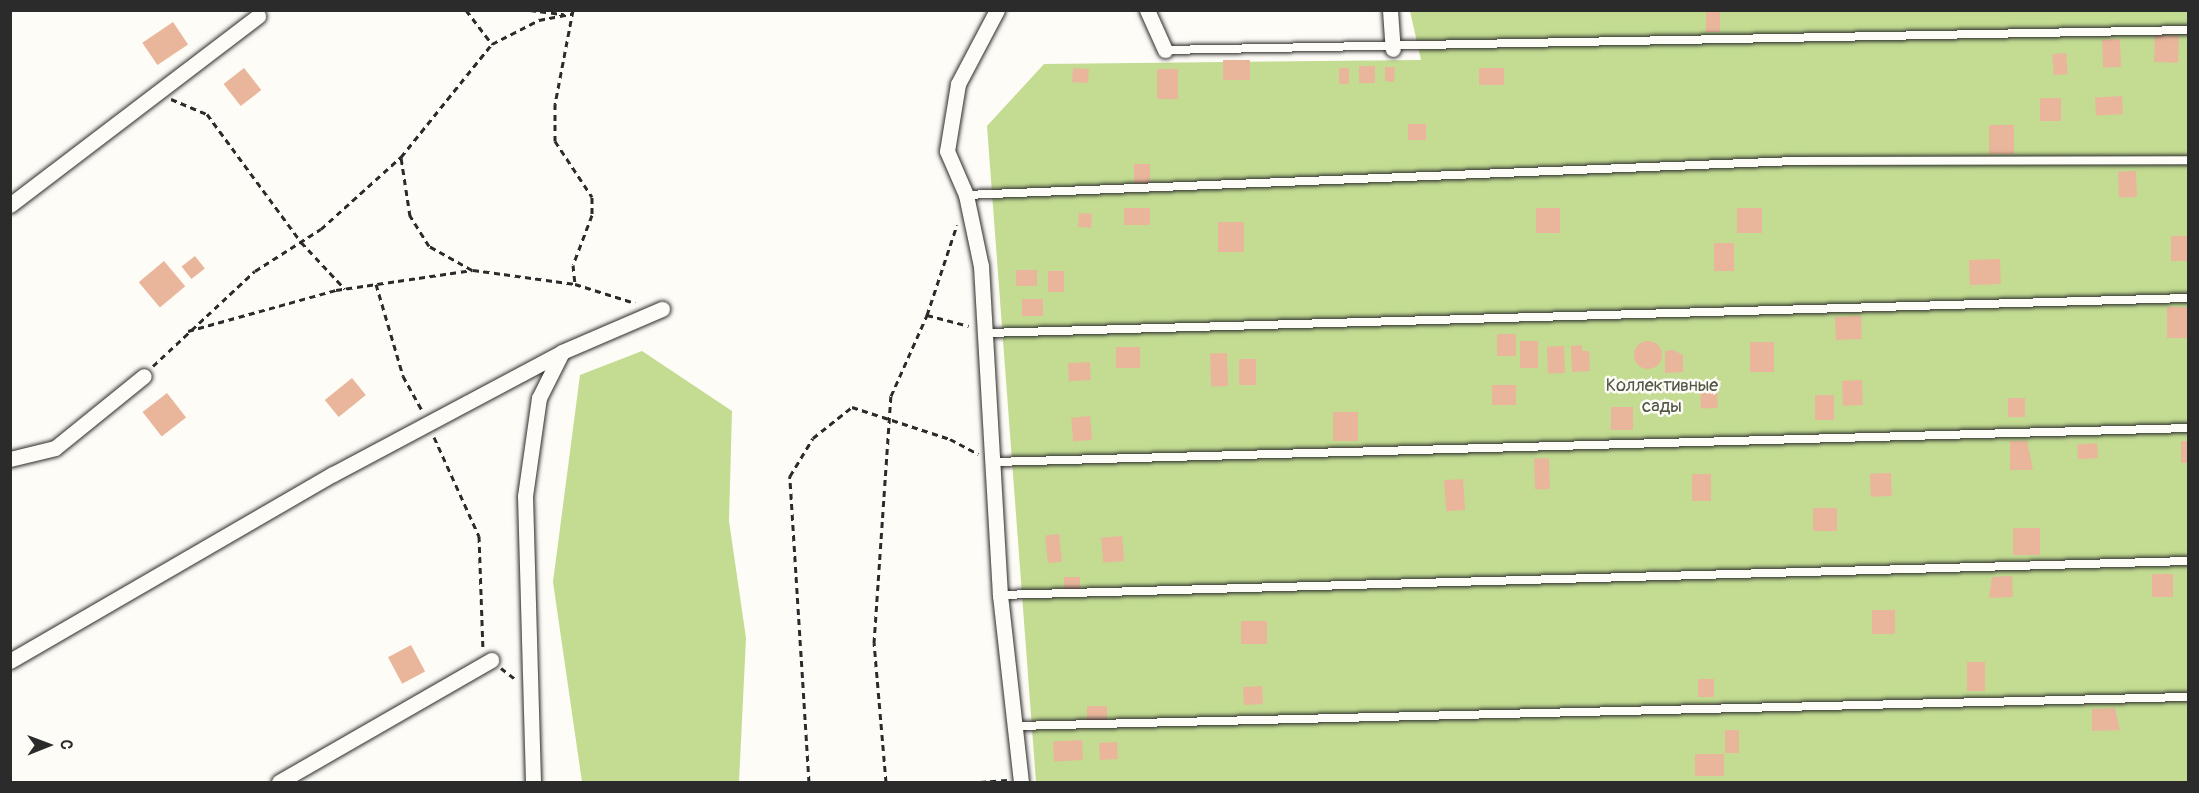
<!DOCTYPE html>
<html>
<head>
<meta charset="utf-8">
<style>
  body { margin:0 }
  #map { position:relative; width:2199px; height:793px; overflow:hidden; background:#fdfcf7; font-family:Pangolin,sans-serif }
  div>[style] { position:absolute }
  .green>* { inset:0; background:#c3dc92 }
  .building>* { inset:0; background:#e9b69b; transform-origin:0 0 }
  .round { border-radius:50% }
  .path>* { height:3px; margin-top:-1.5px; transform-origin:0; background:repeating-linear-gradient(90deg,#2b2b2b 0 6px,transparent 0 10.5px) }
  .roads { filter:drop-shadow(0 0 2px #2b2b2b) drop-shadow(0 0 2px #2b2b2b) }
  .service>* { height:8px; margin:-4px; padding:0 4px; transform-origin:4px; border-radius:4px; background:#fdfcf7 }
  .minor>* { height:15px; margin:-7.5px; padding:0 7.5px; transform-origin:7.5px; border-radius:7.5px; background:#fdfcf7 }
  span { translate:-50% -50%; white-space:nowrap; text-align:center; line-height:1.15; -webkit-text-stroke:5px #fdfcf7; paint-order:stroke }
  .park-label { font-size:18px; color:#515745 }
  .frame { position:absolute; inset:0; border:12px solid #2b2b2b; pointer-events:none }
  .north { position:absolute; left:18px; top:715px; width:60px; height:60px; -webkit-text-stroke:4px #fdfcf7; paint-order:stroke; rotate:89deg; font-size:16px; font-weight:700; line-height:24px; text-align:center; color:#2b2b2b }
  .north::after { content:''; display:block; margin:auto; width:21px; height:27px; background:#2b2b2b; clip-path:polygon(50% 0,100% 100%,50% 72%,0 100%) }
</style>
</head>
<body>
<div id="map">
  <div class="green">
    <i style="clip-path:polygon(1410px 11px,2188px 11px,2188px 782px,1036px 782px,987px 126px,1044px 64px,1421px 60px)"></i>
    <i style="clip-path:polygon(642px 351px,732px 411px,729px 521px,746px 638px,739px 782px,582px 782px,553px 582px,580px 375px)"></i>
  </div>
  <div class="building">
    <i style="left:1706px;top:10px;width:14px;height:22px"></i>
    <i style="left:173px;top:22px;width:27px;height:37px;rotate:56deg"></i>
    <i style="left:2155px;top:35px;width:24px;height:27px;rotate:2deg"></i>
    <i style="left:2120px;top:39px;width:28px;height:18px;rotate:88deg"></i>
    <i style="left:2066px;top:53px;width:21px;height:14px;rotate:85deg"></i>
    <i style="left:1250px;top:60px;width:20px;height:27px;rotate:90deg"></i>
    <i style="left:1375px;top:66px;width:17px;height:16px;rotate:90deg"></i>
    <i style="clip-path:polygon(1385px 67px,1395px 67px,1394px 82px,1385px 81px)"></i>
    <i style="left:244px;top:68px;width:28px;height:26px;rotate:52deg"></i>
    <i style="left:1073px;top:68px;width:16px;height:14px;rotate:4deg"></i>
    <i style="left:1339px;top:68px;width:10px;height:16px"></i>
    <i style="left:1479px;top:68px;width:25px;height:17px"></i>
    <i style="left:1157px;top:69px;width:21px;height:30px"></i>
    <i style="left:2122px;top:96px;width:18px;height:27px;rotate:87deg"></i>
    <i style="left:2040px;top:98px;width:21px;height:23px"></i>
    <i style="left:1408px;top:124px;width:18px;height:16px"></i>
    <i style="left:1989px;top:125px;width:25px;height:29px"></i>
    <i style="left:1134px;top:164px;width:16px;height:19px"></i>
    <i style="left:2136px;top:171px;width:26px;height:18px;rotate:88deg"></i>
    <i style="left:1150px;top:208px;width:17px;height:26px;rotate:90deg"></i>
    <i style="left:1536px;top:208px;width:24px;height:25px"></i>
    <i style="left:1737px;top:208px;width:25px;height:25px"></i>
    <i style="left:1079px;top:213px;width:13px;height:14px;rotate:4deg"></i>
    <i style="left:1218px;top:222px;width:26px;height:30px"></i>
    <i style="left:2188px;top:236px;width:25px;height:17px;rotate:90deg"></i>
    <i style="left:1734px;top:243px;width:28px;height:20px;rotate:90deg"></i>
    <i style="left:195px;top:256px;width:16px;height:17px;rotate:52deg"></i>
    <i style="left:2000px;top:259px;width:25px;height:31px;rotate:88deg"></i>
    <i style="left:164px;top:261px;width:33px;height:33px;rotate:50deg"></i>
    <i style="left:1016px;top:270px;width:21px;height:16px"></i>
    <i style="left:1048px;top:271px;width:16px;height:21px"></i>
    <i style="left:1022px;top:299px;width:21px;height:17px"></i>
    <i style="left:2167px;top:307px;width:21px;height:31px"></i>
    <i style="left:1861px;top:316px;width:23px;height:26px;rotate:88deg"></i>
    <i style="left:1497px;top:334px;width:19px;height:22px"></i>
    <i class="round" style="left:1634px;top:341px;width:28px;height:28px"></i>
    <i style="left:1520px;top:341px;width:18px;height:27px"></i>
    <i style="left:1750px;top:342px;width:24px;height:30px"></i>
    <i style="clip-path:polygon(1582px 345px,1582px 351px,1589px 351px,1590px 371px,1572px 372px,1571px 346px)"></i>
    <i style="left:1564px;top:346px;width:27px;height:17px;rotate:88deg"></i>
    <i style="left:1116px;top:347px;width:24px;height:21px"></i>
    <i style="clip-path:polygon(1673px 350px,1683px 355px,1683px 372px,1665px 373px,1665px 351px)"></i>
    <i style="left:1227px;top:353px;width:33px;height:17px;rotate:88deg"></i>
    <i style="left:1239px;top:359px;width:17px;height:26px"></i>
    <i style="left:1090px;top:362px;width:18px;height:22px;rotate:87deg"></i>
    <i style="left:352px;top:378px;width:22px;height:35px;rotate:51deg"></i>
    <i style="left:1862px;top:380px;width:25px;height:20px;rotate:88deg"></i>
    <i style="left:1717px;top:383px;width:25px;height:17px;rotate:88deg"></i>
    <i style="left:1516px;top:385px;width:20px;height:24px;rotate:90deg"></i>
    <i style="left:167px;top:393px;width:31px;height:31px;rotate:52deg"></i>
    <i style="left:1815px;top:395px;width:19px;height:25px"></i>
    <i style="left:2008px;top:398px;width:17px;height:19px"></i>
    <i style="left:1633px;top:407px;width:23px;height:22px;rotate:90deg"></i>
    <i style="left:1333px;top:412px;width:25px;height:29px"></i>
    <i style="left:1090px;top:416px;width:24px;height:19px;rotate:85deg"></i>
    <i style="clip-path:polygon(2010px 441px,2027px 441px,2033px 470px,2010px 470px)"></i>
    <i style="left:2181px;top:441px;width:7px;height:22px"></i>
    <i style="left:2097px;top:443px;width:15px;height:20px;rotate:86deg"></i>
    <i style="left:1549px;top:458px;width:31px;height:15px;rotate:88deg"></i>
    <i style="left:1891px;top:473px;width:23px;height:21px;rotate:88deg"></i>
    <i style="left:1692px;top:474px;width:19px;height:27px"></i>
    <i style="left:1463px;top:479px;width:31px;height:19px;rotate:86deg"></i>
    <i style="left:1813px;top:508px;width:24px;height:23px"></i>
    <i style="left:2040px;top:528px;width:27px;height:27px;rotate:90deg"></i>
    <i style="left:1059px;top:534px;width:28px;height:14px;rotate:84deg"></i>
    <i style="left:1122px;top:536px;width:25px;height:21px;rotate:85deg"></i>
    <i style="left:2152px;top:574px;width:21px;height:23px"></i>
    <i style="clip-path:polygon(2012px 576px,2013px 597px,1989px 598px,1992px 577px)"></i>
    <i style="left:1064px;top:577px;width:16px;height:13px"></i>
    <i style="left:1872px;top:610px;width:23px;height:24px"></i>
    <i style="left:1241px;top:621px;width:26px;height:23px"></i>
    <i style="left:411px;top:645px;width:30px;height:26px;rotate:62deg"></i>
    <i style="left:1967px;top:662px;width:18px;height:29px"></i>
    <i style="left:1698px;top:679px;width:16px;height:18px"></i>
    <i style="left:1262px;top:686px;width:18px;height:19px;rotate:87deg"></i>
    <i style="left:1087px;top:706px;width:20px;height:15px"></i>
    <i style="clip-path:polygon(2115px 708px,2120px 730px,2092px 731px,2092px 709px)"></i>
    <i style="left:1725px;top:730px;width:14px;height:23px"></i>
    <i style="left:1082px;top:740px;width:20px;height:29px;rotate:87deg"></i>
    <i style="left:1117px;top:742px;width:17px;height:18px;rotate:87deg"></i>
    <i style="left:1724px;top:754px;width:22px;height:29px;rotate:90deg"></i>
  </div>
  <div class="path">
    <i style="left:466px;top:10px;width:43px;rotate:52.6deg"></i>
    <i style="left:530px;top:10px;width:34px;rotate:7deg"></i>
    <i style="left:573px;top:10px;width:96px;rotate:100.8deg"></i>
    <i style="left:555px;top:104px;width:37px;rotate:90deg"></i>
    <i style="left:555px;top:141px;width:67px;rotate:56.5deg"></i>
    <i style="left:592px;top:197px;width:18px;rotate:90deg"></i>
    <i style="left:592px;top:215px;width:53px;rotate:110.8deg"></i>
    <i style="left:573px;top:265px;width:19px;rotate:84deg"></i>
    <i style="left:575px;top:284px;width:63px;rotate:17.6deg"></i>
    <i style="left:171px;top:99px;width:39px;rotate:23deg"></i>
    <i style="left:207px;top:114px;width:159px;rotate:53.7deg"></i>
    <i style="left:301px;top:242px;width:64px;rotate:46.9deg"></i>
    <i style="left:472px;top:270px;width:49px;rotate:-150.8deg"></i>
    <i style="left:429px;top:246px;width:36px;rotate:-122deg"></i>
    <i style="left:410px;top:216px;width:60px;rotate:-98.7deg"></i>
    <i style="left:401px;top:157px;width:145px;rotate:-51.2deg"></i>
    <i style="left:492px;top:44px;width:53px;rotate:-27.1deg"></i>
    <i style="left:539px;top:20px;width:33px;rotate:-11deg"></i>
    <i style="left:376px;top:284px;width:96px;rotate:73.6deg"></i>
    <i style="left:403px;top:376px;width:38px;rotate:61deg"></i>
    <i style="left:927px;top:315px;width:43px;rotate:14.7deg"></i>
    <i style="left:188px;top:331px;width:154px;rotate:-15.5deg"></i>
    <i style="left:336px;top:290px;width:138px;rotate:-8.3deg"></i>
    <i style="left:473px;top:270px;width:103px;rotate:7.8deg"></i>
    <i style="left:153px;top:366px;width:139px;rotate:-43deg"></i>
    <i style="left:255px;top:271px;width:78px;rotate:-32.5deg"></i>
    <i style="left:321px;top:229px;width:108px;rotate:-42deg"></i>
    <i style="left:434px;top:437px;width:109px;rotate:65.6deg"></i>
    <i style="left:479px;top:536px;width:112px;rotate:88deg"></i>
    <i style="left:501px;top:668px;width:18px;rotate:38deg"></i>
    <i style="left:809px;top:782px;width:307px;rotate:-93.6deg"></i>
    <i style="left:790px;top:476px;width:44px;rotate:-58.8deg"></i>
    <i style="left:813px;top:438px;width:50px;rotate:-38.5deg"></i>
    <i style="left:852px;top:407px;width:103px;rotate:18.1deg"></i>
    <i style="left:950px;top:439px;width:32px;rotate:28deg"></i>
    <i style="left:886px;top:782px;width:140px;rotate:-94.9deg"></i>
    <i style="left:874px;top:643px;width:248px;rotate:-86.1deg"></i>
    <i style="left:891px;top:396px;width:89px;rotate:-66deg"></i>
    <i style="left:927px;top:315px;width:95px;rotate:-71.6deg"></i>
    <i style="left:980px;top:782px;width:27px;rotate:-4deg"></i>
  </div>
  <div class="roads">
    <div class="service">
      <i style="left:1165px;top:50px;width:1023px;rotate:-1.12deg"></i>
      <i style="left:966px;top:195px;width:830px;rotate:-2.35deg"></i>
      <i style="left:1795px;top:161px;width:393px;rotate:-0.1deg"></i>
      <i style="left:987px;top:333px;width:1202px;rotate:-1.67deg"></i>
      <i style="left:994px;top:462px;width:1194px;rotate:-1.63deg"></i>
      <i style="left:1000px;top:595px;width:1188px;rotate:-1.64deg"></i>
      <i style="left:1016px;top:726px;width:1172px;rotate:-1.42deg"></i>
    </div>
    <div class="minor">
      <i style="left:997px;top:10px;width:84px;rotate:117.8deg"></i>
      <i style="left:958px;top:84px;width:68px;rotate:99.3deg"></i>
      <i style="left:947px;top:151px;width:48px;rotate:66.6deg"></i>
      <i style="left:966px;top:195px;width:73px;rotate:78.1deg"></i>
      <i style="left:981px;top:266px;width:330px;rotate:86.7deg"></i>
      <i style="left:1000px;top:595px;width:188px;rotate:83.6deg"></i>
      <i style="left:1147px;top:10px;width:44px;rotate:65.8deg"></i>
      <i style="left:1390px;top:10px;width:39px;rotate:86deg"></i>
      <i style="left:10px;top:205px;width:312px;rotate:-37.3deg"></i>
      <i style="left:10px;top:459px;width:46px;rotate:-13.7deg"></i>
      <i style="left:55px;top:448px;width:114px;rotate:-39deg"></i>
      <i style="left:10px;top:661px;width:373px;rotate:-30.1deg"></i>
      <i style="left:333px;top:474px;width:259px;rotate:-28deg"></i>
      <i style="left:562px;top:352px;width:109px;rotate:-23.3deg"></i>
      <i style="left:279px;top:782px;width:245px;rotate:-29.9deg"></i>
      <i style="left:533px;top:782px;width:286px;rotate:-91.6deg"></i>
      <i style="left:525px;top:496px;width:99px;rotate:-81.9deg"></i>
      <i style="left:539px;top:398px;width:51px;rotate:-63.4deg"></i>
    </div>
  </div>
  <div class="park-label">
    <span style="left:1662px;top:397px">Коллективные<br>сады</span>
  </div>
  <div class="frame"></div>
  <div class="north">С</div>
</div>
</body>
</html>
